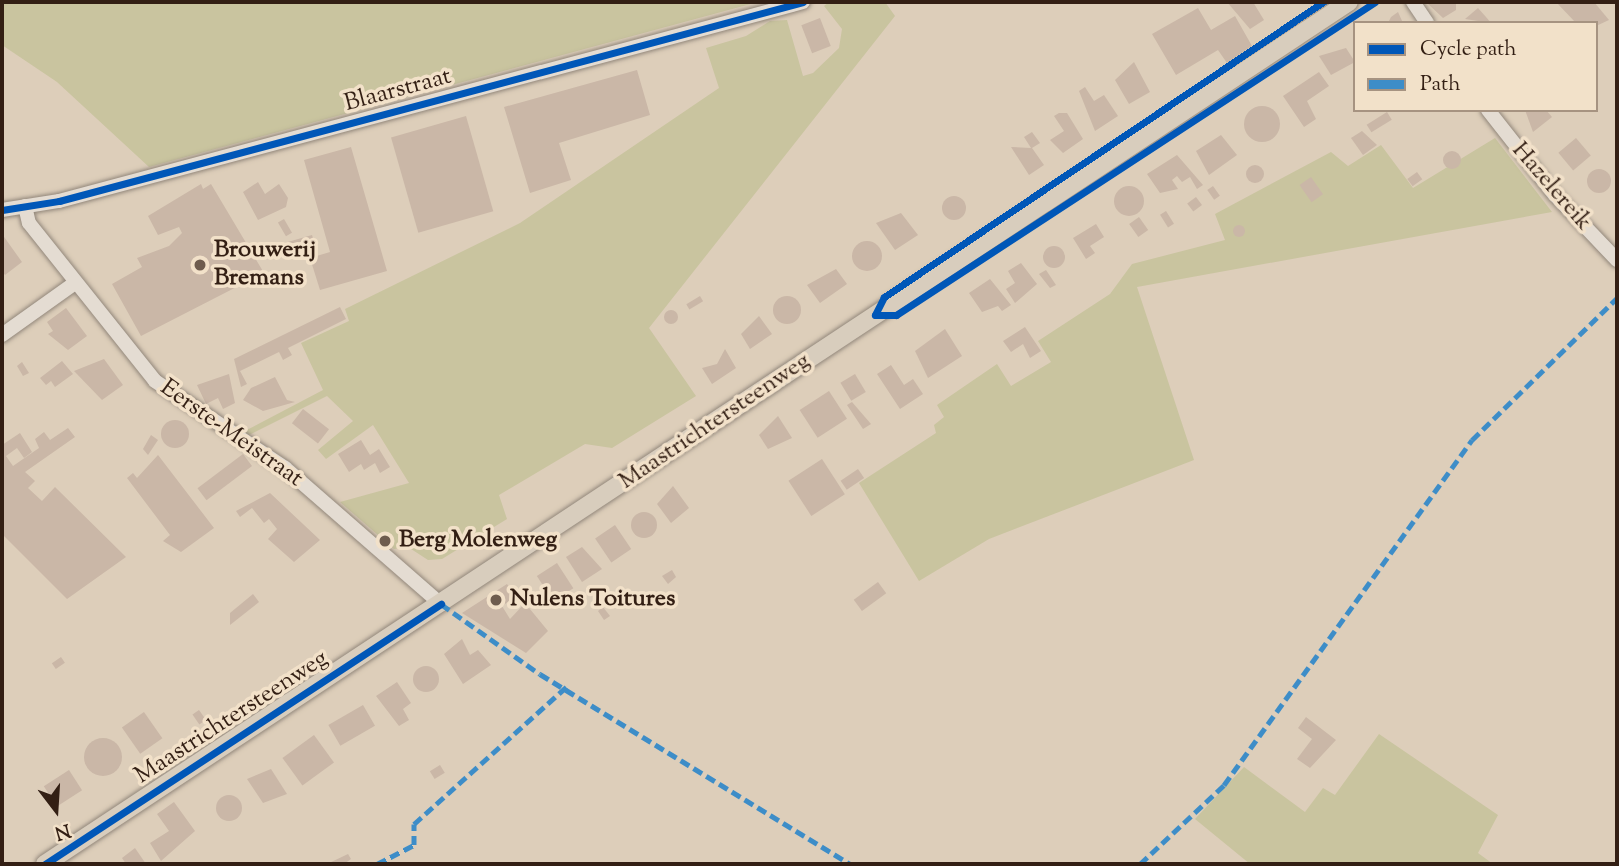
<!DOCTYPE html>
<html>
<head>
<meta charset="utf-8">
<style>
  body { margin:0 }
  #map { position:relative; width:1619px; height:866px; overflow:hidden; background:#ddceba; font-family:"Sorts Mill Goudy",serif }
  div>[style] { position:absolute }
  .green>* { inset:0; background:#c9c49f }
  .building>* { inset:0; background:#cab7a7; transform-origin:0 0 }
  .round { border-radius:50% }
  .roads { filter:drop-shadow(0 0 2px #92877b) drop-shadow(0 0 2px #92877b) }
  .minor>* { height:14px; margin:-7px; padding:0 7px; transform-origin:7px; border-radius:7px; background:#e4dcd2 }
  .major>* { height:18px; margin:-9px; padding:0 9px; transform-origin:9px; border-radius:9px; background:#d8cdbd }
  .quiet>* { height:5px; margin-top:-2.5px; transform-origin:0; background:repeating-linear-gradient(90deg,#3d8dc8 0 10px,transparent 0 15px) }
  .cycleway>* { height:7px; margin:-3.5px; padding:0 3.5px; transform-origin:3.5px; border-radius:3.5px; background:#0057b8 }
  .dots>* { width:19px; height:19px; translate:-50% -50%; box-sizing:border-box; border:4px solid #f2e1c9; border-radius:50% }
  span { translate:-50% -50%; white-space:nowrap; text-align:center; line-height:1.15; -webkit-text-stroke:7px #f2e1c9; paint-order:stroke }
  .street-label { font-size:24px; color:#331f14 }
  .poi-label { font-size:24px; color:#331f14; font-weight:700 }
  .left { translate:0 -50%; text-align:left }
  .frame { position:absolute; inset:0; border:4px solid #331f14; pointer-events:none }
  .legend { position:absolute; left:1353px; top:21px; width:245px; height:91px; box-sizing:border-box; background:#f2e1c9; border:2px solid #a69381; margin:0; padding:9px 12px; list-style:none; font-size:21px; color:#331f14 }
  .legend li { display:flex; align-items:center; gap:14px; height:35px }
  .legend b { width:35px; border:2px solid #a69381 }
  .north { position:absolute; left:21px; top:775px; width:70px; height:70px; -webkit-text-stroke:5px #f2e1c9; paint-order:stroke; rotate:163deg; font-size:19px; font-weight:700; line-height:28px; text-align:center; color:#331f14 }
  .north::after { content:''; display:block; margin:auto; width:24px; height:32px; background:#331f14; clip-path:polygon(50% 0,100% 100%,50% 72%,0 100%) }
</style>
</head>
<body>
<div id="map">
  <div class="green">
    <i style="clip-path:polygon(2px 2px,758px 2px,149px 167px,57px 82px,2px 45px)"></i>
    <i style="clip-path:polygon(829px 2px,885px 2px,895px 16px,649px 328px,696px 396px,612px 448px,585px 444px,499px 495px,507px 519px,442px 559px,428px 560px,408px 547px,394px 549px,340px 502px,409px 483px,373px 425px,326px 459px,318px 450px,353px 421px,327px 396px,249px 435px,243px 432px,323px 390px,301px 343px,349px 321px,345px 309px,520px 223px,719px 88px,706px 48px,746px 36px,770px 21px,787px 20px,803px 76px,813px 73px,839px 48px,842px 29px,824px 6px)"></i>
    <i style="clip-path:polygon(1495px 138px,1552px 212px,1137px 287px,1194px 460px,989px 539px,919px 581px,859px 483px,936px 433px,934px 425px,944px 417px,937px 405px,997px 364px,1011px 386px,1051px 362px,1038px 341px,1110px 294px,1132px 264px,1225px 240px,1215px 214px,1331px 152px,1348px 166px,1381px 145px,1413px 188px)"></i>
    <i style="clip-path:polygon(1379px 734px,1498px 815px,1478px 853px,1493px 864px,1250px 864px,1195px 819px,1244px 767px,1305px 812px,1323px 788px,1335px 795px)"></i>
  </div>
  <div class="building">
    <i style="clip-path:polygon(1227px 2px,1253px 2px,1264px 20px,1250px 29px)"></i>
    <i style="clip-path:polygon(1426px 2px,1456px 2px,1456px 10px,1443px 18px)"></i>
    <i style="clip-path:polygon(1556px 2px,1594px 2px,1609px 20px,1596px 26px,1576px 23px)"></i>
    <i style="clip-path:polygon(1198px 8px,1211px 30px,1235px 16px,1252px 46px,1227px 63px,1218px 50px,1176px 75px,1152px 34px)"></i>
    <i style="clip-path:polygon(1478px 8px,1486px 17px,1491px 23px,1465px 19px)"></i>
    <i style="clip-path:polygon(1398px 12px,1403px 23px,1388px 23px,1391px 17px)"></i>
    <i style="left:820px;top:18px;width:30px;height:20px;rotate:69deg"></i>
    <i style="clip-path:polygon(1346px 48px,1355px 62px,1331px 75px,1319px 56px)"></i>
    <i style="clip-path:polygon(1134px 62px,1150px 92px,1129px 104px,1115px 80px)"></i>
    <i style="clip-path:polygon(637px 70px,650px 115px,559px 143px,571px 180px,530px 193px,504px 107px)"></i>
    <i style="clip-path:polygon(1319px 72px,1329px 86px,1307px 101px,1316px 119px,1304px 127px,1283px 96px)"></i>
    <i style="clip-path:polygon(1085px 87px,1094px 101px,1104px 95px,1118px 116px,1095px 131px,1079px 91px)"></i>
    <i class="round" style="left:1244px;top:106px;width:36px;height:36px"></i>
    <i style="clip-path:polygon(1525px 110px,1546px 110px,1552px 117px,1533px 132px)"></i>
    <i style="left:1387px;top:112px;width:9px;height:24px;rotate:58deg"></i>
    <i style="clip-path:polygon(1059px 113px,1067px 113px,1083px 139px,1063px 153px,1050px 140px,1064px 131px,1054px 116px)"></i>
    <i style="left:466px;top:116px;width:99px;height:78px;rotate:74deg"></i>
    <i style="clip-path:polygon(1362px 131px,1377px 145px,1363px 155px,1351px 138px)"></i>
    <i style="clip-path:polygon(1032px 132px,1040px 143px,1032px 148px,1044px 165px,1029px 175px,1011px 147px,1031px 148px,1024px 137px)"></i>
    <i style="clip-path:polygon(1221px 135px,1237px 155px,1209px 175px,1196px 151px)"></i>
    <i style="left:1576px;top:138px;width:23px;height:23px;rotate:50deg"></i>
    <i style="clip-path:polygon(351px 147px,387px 271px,320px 290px,310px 258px,330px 252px,304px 160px)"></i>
    <i class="round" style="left:1443px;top:151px;width:18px;height:18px"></i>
    <i style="clip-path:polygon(1177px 155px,1203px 185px,1197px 189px,1190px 177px,1182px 182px,1177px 176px,1172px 180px,1178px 189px,1160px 193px,1147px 174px)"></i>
    <i class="round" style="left:1246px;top:165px;width:18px;height:18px"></i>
    <i class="round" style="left:1587px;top:169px;width:24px;height:24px"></i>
    <i style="left:1417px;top:172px;width:9px;height:12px;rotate:54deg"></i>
    <i style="left:1311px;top:177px;width:21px;height:14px;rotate:55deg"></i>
    <i style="clip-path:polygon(258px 182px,265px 194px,279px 184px,288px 198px,286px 207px,258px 220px,243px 192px)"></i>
    <i style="clip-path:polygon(201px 184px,203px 189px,211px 184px,264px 273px,141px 336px,112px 284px,142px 267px,137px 258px,169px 246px,182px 233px,179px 227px,158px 235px,148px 216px)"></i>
    <i class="round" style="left:1114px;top:186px;width:30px;height:30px"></i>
    <i style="left:1213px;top:186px;width:12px;height:7px;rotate:55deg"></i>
    <i class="round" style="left:942px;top:196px;width:24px;height:24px"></i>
    <i style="left:1196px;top:197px;width:10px;height:11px;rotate:53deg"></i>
    <i style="left:1166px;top:211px;width:15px;height:7px;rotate:58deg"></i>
    <i style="clip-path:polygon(901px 213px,918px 235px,895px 250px,876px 223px)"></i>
    <i style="left:1139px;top:217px;width:16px;height:12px;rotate:55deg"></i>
    <i style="left:284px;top:219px;width:16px;height:7px;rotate:60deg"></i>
    <i style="clip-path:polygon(1096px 224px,1104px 237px,1090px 246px,1095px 253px,1086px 259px,1073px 238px)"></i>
    <i class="round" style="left:1233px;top:225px;width:12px;height:12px"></i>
    <i style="clip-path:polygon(2px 234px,22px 262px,5px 275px,2px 271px)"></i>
    <i style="left:312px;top:235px;width:7px;height:47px;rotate:74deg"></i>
    <i class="round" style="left:852px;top:241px;width:30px;height:30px"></i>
    <i class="round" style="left:1043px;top:246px;width:22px;height:22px"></i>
    <i style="clip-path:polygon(1021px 263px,1037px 284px,1015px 303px,1006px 289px,1015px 283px,1008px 271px)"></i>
    <i style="clip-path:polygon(836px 269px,847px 284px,820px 303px,807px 285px)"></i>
    <i style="clip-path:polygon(1046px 270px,1056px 285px,1050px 288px,1039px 274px)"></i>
    <i style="clip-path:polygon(990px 279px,1011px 305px,1002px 311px,998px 306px,982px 312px,969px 293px)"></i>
    <i class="round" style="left:773px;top:296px;width:28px;height:28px"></i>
    <i style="left:700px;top:296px;width:6px;height:16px;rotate:59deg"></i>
    <i style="clip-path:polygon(340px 307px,346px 319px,288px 348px,292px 355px,283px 360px,279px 352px,240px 371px,247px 384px,241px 387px,234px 359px)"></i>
    <i style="clip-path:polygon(66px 308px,87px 336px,68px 350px,48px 334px,53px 331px,47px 322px)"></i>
    <i class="round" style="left:664px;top:310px;width:14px;height:14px"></i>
    <i style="clip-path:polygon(759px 316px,772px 334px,750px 349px,741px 334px)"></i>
    <i style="clip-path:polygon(1025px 327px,1041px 351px,1030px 358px,1023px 344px,1011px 352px,1003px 341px)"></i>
    <i style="clip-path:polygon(945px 329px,962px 356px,928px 378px,915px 351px)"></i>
    <i style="clip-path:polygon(725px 349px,736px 368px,712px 384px,702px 368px,717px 364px)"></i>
    <i style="clip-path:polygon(104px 359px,123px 385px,102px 400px,74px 371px)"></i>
    <i style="clip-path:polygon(62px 361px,73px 374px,55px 387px,51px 381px,46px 385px,40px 378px)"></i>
    <i style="clip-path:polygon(22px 362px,29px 373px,23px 376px,17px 366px)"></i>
    <i style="clip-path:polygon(891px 365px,904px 385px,913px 379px,923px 394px,900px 409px,877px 374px)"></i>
    <i style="clip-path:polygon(229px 374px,235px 403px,223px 409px,218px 398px,206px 404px,197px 385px)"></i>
    <i style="left:855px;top:374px;width:21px;height:17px;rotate:59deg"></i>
    <i style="clip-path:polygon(275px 377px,287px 400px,295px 402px,263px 411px,243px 400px,251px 388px)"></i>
    <i style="left:829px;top:391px;width:33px;height:35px;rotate:57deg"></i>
    <i style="clip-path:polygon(852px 402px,871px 424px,863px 429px,847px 405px)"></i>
    <i style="left:303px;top:409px;width:33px;height:18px;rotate:38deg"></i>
    <i style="clip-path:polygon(778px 416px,792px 438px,768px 449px,759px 435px)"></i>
    <i class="round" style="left:161px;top:420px;width:28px;height:28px"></i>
    <i style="clip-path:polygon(68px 428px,75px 437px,25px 472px,35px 481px,28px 488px,42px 501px,55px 487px,126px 557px,67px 599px,2px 534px,2px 445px,20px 433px,32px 452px,24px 458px,17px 448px,6px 456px,13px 466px,39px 448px,35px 439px,44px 432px,50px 440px)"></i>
    <i style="clip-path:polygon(151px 435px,158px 440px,148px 455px,143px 449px)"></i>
    <i style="clip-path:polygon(361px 440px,370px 455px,379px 449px,390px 467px,380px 473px,375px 463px,364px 470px,361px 464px,349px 472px,338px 454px)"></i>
    <i style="left:243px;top:454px;width:15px;height:57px;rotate:53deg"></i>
    <i style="clip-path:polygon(158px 455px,214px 528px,181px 552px,163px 541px,170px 535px,127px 478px,133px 473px,137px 478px)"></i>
    <i style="left:822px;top:459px;width:42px;height:40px;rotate:57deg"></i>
    <i style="left:858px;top:469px;width:11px;height:21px;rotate:56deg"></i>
    <i style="clip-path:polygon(673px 486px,689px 508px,671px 523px,657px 504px)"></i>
    <i style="clip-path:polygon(270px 493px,320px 540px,294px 562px,268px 539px,277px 529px,269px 519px,264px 523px,252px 508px,240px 517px,236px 511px)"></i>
    <i class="round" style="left:631px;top:512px;width:26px;height:26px"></i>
    <i style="left:615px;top:525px;width:29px;height:24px;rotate:56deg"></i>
    <i style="clip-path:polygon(582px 547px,602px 569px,582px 582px,566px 557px)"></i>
    <i style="left:557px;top:563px;width:30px;height:24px;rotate:57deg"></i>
    <i style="clip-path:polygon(672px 570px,676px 577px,668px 584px,662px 576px)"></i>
    <i style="left:878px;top:582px;width:14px;height:30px;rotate:54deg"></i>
    <i style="clip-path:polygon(507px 584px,516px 597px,502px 606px,510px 619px,525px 603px,548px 631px,526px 653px,462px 613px)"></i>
    <i style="clip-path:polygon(525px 590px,530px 598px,524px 603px,518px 595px)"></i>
    <i style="clip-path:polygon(253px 594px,259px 602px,230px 625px,230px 613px)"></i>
    <i style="clip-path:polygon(603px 607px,610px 616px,604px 620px,598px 611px)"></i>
    <i style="clip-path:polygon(462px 639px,470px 655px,478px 650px,491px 665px,463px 684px,444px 654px)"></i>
    <i style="left:61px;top:657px;width:7px;height:11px;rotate:56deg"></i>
    <i class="round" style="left:413px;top:666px;width:26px;height:26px"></i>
    <i style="clip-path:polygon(397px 682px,411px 703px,403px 709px,409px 720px,399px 726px,376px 696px)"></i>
    <i style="left:363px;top:705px;width:24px;height:40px;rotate:60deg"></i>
    <i style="left:199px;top:710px;width:12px;height:8px;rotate:55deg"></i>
    <i style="left:144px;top:712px;width:32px;height:27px;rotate:55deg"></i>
    <i style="clip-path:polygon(1306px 717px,1336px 740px,1310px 768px,1297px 759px,1312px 739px,1298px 728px)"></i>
    <i style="left:314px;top:735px;width:34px;height:39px;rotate:54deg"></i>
    <i class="round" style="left:84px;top:738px;width:38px;height:38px"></i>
    <i style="left:440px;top:765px;width:9px;height:12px;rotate:58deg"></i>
    <i style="clip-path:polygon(271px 769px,287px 794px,263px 803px,247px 779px)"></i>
    <i style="left:69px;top:770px;width:24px;height:30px;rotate:57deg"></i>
    <i class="round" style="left:216px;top:795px;width:26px;height:26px"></i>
    <i style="clip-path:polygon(174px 802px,195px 831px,161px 861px,150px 843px,169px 831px,157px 814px)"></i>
    <i style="clip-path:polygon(135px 848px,146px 864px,126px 864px,122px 858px)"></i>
    <i style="clip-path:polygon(348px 854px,351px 859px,344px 864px,327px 864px)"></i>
  </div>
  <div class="roads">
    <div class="minor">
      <i style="left:1413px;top:2px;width:25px;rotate:56deg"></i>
      <i style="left:1488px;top:110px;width:108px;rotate:51.8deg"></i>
      <i style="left:1555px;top:195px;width:90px;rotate:46.4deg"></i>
      <i style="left:25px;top:206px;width:17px;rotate:77deg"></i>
      <i style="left:29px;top:223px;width:202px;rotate:51.4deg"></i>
      <i style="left:155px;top:381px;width:156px;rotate:33.8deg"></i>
      <i style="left:285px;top:468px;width:207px;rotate:41.1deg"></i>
      <i style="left:2px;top:210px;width:58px;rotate:-9deg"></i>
      <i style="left:59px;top:201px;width:770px;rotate:-14.97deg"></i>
      <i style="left:2px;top:335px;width:90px;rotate:-35.5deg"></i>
    </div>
    <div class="major">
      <i style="left:45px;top:864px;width:1563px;rotate:-33.47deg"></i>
    </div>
  </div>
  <div class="quiet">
    <i style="left:441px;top:604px;width:121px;rotate:35.3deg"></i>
    <i style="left:540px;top:674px;width:364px;rotate:31.5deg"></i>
    <i style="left:377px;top:864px;width:42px;rotate:-27.2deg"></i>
    <i style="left:414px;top:845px;width:21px;rotate:-90deg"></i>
    <i style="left:414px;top:824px;width:205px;rotate:-42deg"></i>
    <i style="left:1140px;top:864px;width:115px;rotate:-43.2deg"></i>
    <i style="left:1224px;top:785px;width:425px;rotate:-54.3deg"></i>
    <i style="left:1472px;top:440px;width:203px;rotate:-44.4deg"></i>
  </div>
  <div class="cycleway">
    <i style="left:1323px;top:2px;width:529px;rotate:146.1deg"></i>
    <i style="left:884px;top:297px;width:20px;rotate:117deg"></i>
    <i style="left:875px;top:315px;width:21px"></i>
    <i style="left:896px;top:315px;width:572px;rotate:-33.16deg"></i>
    <i style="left:2px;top:210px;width:58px;rotate:-9deg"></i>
    <i style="left:59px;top:201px;width:770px;rotate:-14.97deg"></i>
    <i style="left:45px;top:864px;width:474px;rotate:-33.3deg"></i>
  </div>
  <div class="dots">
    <i style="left:200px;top:265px;background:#6e5c4e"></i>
    <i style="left:385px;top:541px;background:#6e5c4e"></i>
    <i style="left:496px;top:600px;background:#6e5c4e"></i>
  </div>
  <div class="street-label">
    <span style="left:398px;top:91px;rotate:-15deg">Blaarstraat</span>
    <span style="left:1551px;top:187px;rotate:49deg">Hazelereik</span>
    <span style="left:715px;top:422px;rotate:-34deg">Maastrichtersteenweg</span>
    <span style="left:231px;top:434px;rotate:35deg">Eerste-Meistraat</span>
    <span style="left:232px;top:718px;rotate:-33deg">Maastrichtersteenweg</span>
  </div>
  <div class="poi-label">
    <span class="left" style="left:214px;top:265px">Brouwerij<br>Bremans</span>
    <span class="left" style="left:399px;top:541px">Berg Molenweg</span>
    <span class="left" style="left:510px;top:600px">Nulens Toitures</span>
  </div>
  <div class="frame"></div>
  <ul class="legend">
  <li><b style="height:9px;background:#0057b8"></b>Cycle path</li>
  <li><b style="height:9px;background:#3d8dc8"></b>Path</li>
  </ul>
  <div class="north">N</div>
</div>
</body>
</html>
